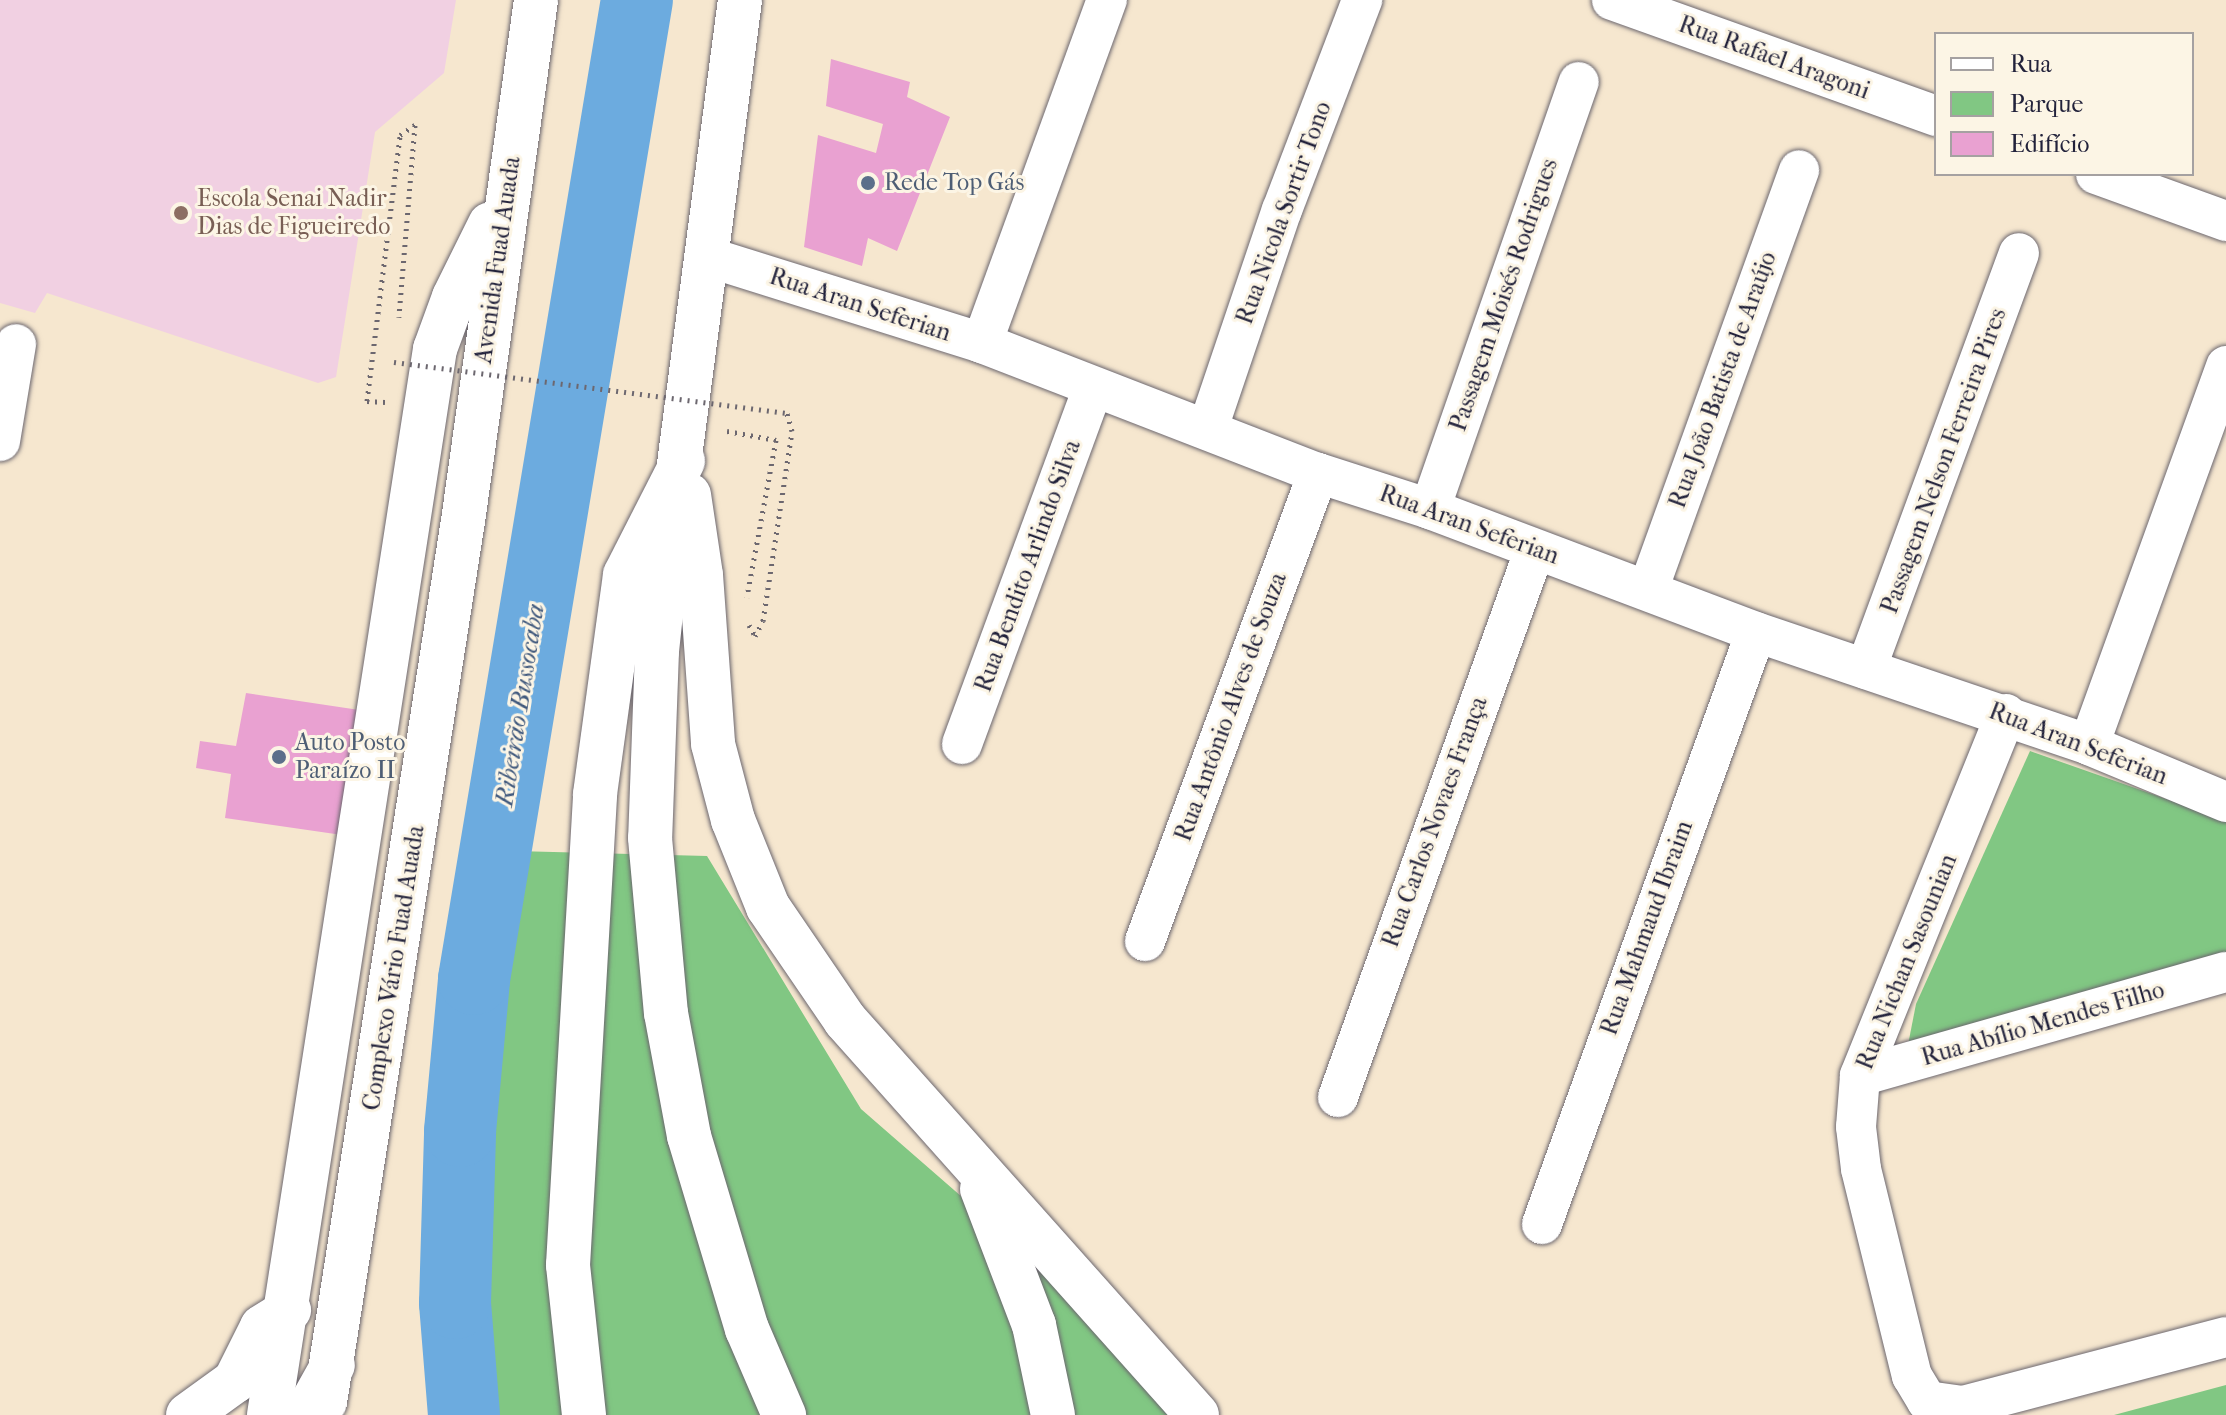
<!DOCTYPE html>
<html>
<head>
<meta charset="utf-8">
<style>
  body { margin:0 }
  #map { position:relative; width:2226px; height:1415px; overflow:hidden; background:#f6e7cf; font-family:"IM FELL French Canon",serif }
  div>[style] { position:absolute }
  .built>* { inset:0; background:#f1d0e2 }
  .green>* { inset:0; background:#81c783 }
  .river>* { height:72px; margin:-36px; padding:0 36px; transform-origin:36px; border-radius:36px; background:#6cabdf }
  .building>* { inset:0; background:#e9a1d1 }
  .path>* { height:5px; margin-top:-2.5px; transform-origin:0; background:repeating-linear-gradient(90deg,#6c676f 0 2px,transparent 0 8px) }
  .roads { filter:drop-shadow(0 0 2px #6c676f) drop-shadow(0 0 2px #6c676f) }
  .minor>* { height:40px; margin:-20px; padding:0 20px; transform-origin:20px; border-radius:20px; background:#fff }
  .major>* { height:44px; margin:-22px; padding:0 22px; transform-origin:22px; border-radius:22px; background:#fff }
  .highway>* { height:44px; margin:-22px; padding:0 22px; transform-origin:22px; border-radius:22px; background:#fff }
  .path-bridge>* { height:5px; margin-top:-2.5px; transform-origin:0; background:repeating-linear-gradient(90deg,#6c676f 0 2px,transparent 0 8px) }
  .dots>* { width:22px; height:22px; translate:-50% -50%; box-sizing:border-box; border:4px solid #fcf5e5; border-radius:50% }
  span { translate:-50% -50%; white-space:nowrap; text-align:center; line-height:1.15; -webkit-text-stroke:6px #fcf5e5; paint-order:stroke }
  .street-label { font-size:24px; color:#22223b }
  .service-label { font-size:24px; color:#4e5e75 }
  .left { translate:0 -50%; text-align:left }
  .education-label { font-size:24px; color:#785e54 }
  .water-label { font-size:26px; color:#40597d; font-style:italic }
  .legend { position:absolute; left:1934px; top:32px; width:260px; height:144px; box-sizing:border-box; background:#fcf5e5; border:2px solid #a5a1a1; margin:0; padding:10px 14px; list-style:none; font-size:24px; color:#22223b }
  .legend li { display:flex; align-items:center; gap:16px; height:40px }
  .legend b { width:40px; border:2px solid #a5a1a1 }
</style>
</head>
<body>
<div id="map">
  <div class="built">
    <i style="clip-path:polygon(0 0,456px 0,444px 73px,375px 132px,336px 377px,318px 383px,47px 293px,35px 313px,0 303px)"></i>
  </div>
  <div class="green">
    <i style="clip-path:polygon(2030px 751px,2226px 820px,2226px 963px,1907px 1050px,1916px 1004px)"></i>
    <i style="clip-path:polygon(515px 851px,707px 856px,861px 1109px,1133px 1346px,1197px 1415px,481px 1415px,478px 1126px)"></i>
    <i style="clip-path:polygon(2226px 1385px,2226px 1415px,2114px 1415px)"></i>
  </div>
  <div class="river">
    <i style="left:464px;top:1415px;width:112px;rotate:-94.6deg"></i>
    <i style="left:455px;top:1303px;width:172px;rotate:-88.3deg"></i>
    <i style="left:460px;top:1131px;width:153px;rotate:-84.7deg"></i>
    <i style="left:474px;top:979px;width:992px;rotate:-80.55deg"></i>
  </div>
  <div class="building">
    <i style="clip-path:polygon(831px 59px,910px 82px,907px 97px,950px 117px,897px 251px,868px 238px,862px 266px,804px 247px,818px 135px,876px 153px,883px 124px,826px 106px)"></i>
    <i style="clip-path:polygon(246px 693px,366px 711px,349px 836px,225px 818px,231px 774px,196px 768px,200px 741px,236px 746px)"></i>
  </div>
  <div class="path">
    <i style="left:385px;top:402px;width:18px;rotate:-177deg"></i>
    <i style="left:367px;top:401px;width:268px;rotate:-82.9deg"></i>
    <i style="left:400px;top:135px;width:18px;rotate:-34deg"></i>
    <i style="left:415px;top:125px;width:193px;rotate:94.8deg"></i>
    <i style="left:727px;top:431px;width:50px;rotate:10.4deg"></i>
    <i style="left:776px;top:440px;width:160px;rotate:100.5deg"></i>
    <i style="left:749px;top:625px;width:13px;rotate:61deg"></i>
    <i style="left:755px;top:636px;width:17px;rotate:-62deg"></i>
    <i style="left:763px;top:621px;width:192px;rotate:-81.3deg"></i>
    <i style="left:792px;top:431px;width:19px;rotate:-106deg"></i>
  </div>
  <div class="roads">
    <div class="minor">
      <i style="left:1612px;top:0;width:344px;rotate:19.7deg"></i>
      <i style="left:2096px;top:174px;width:138px;rotate:19.9deg"></i>
      <i style="left:708px;top:257px;width:287px;rotate:17.4deg"></i>
      <i style="left:982px;top:343px;width:360px;rotate:21.2deg"></i>
      <i style="left:1318px;top:473px;width:118px;rotate:17.8deg"></i>
      <i style="left:1430px;top:509px;width:348px;rotate:20.7deg"></i>
      <i style="left:1756px;top:632px;width:352px;rotate:18.7deg"></i>
      <i style="left:2089px;top:745px;width:148px;rotate:22.6deg"></i>
      <i style="left:982px;top:343px;width:365px;rotate:-70deg"></i>
      <i style="left:1208px;top:428px;width:230px;rotate:-71.3deg"></i>
      <i style="left:1282px;top:210px;width:225px;rotate:-69.1deg"></i>
      <i style="left:0;top:441px;width:98px;rotate:-80.6deg"></i>
      <i style="left:1430px;top:509px;width:452px;rotate:-70.8deg"></i>
      <i style="left:1648px;top:590px;width:446px;rotate:-70.2deg"></i>
      <i style="left:1866px;top:669px;width:443px;rotate:-69.8deg"></i>
      <i style="left:2006px;top:714px;width:390px;rotate:112deg"></i>
      <i style="left:1860px;top:1076px;width:51px;rotate:94.5deg"></i>
      <i style="left:1856px;top:1127px;width:42px;rotate:83.2deg"></i>
      <i style="left:1861px;top:1169px;width:213px;rotate:76.2deg"></i>
      <i style="left:1912px;top:1376px;width:29px;rotate:59deg"></i>
      <i style="left:1927px;top:1401px;width:36px;rotate:8deg"></i>
      <i style="left:1963px;top:1406px;width:272px;rotate:-14.7deg"></i>
      <i style="left:962px;top:744px;width:379px;rotate:-69.8deg"></i>
      <i style="left:2089px;top:745px;width:403px;rotate:-70.1deg"></i>
      <i style="left:1145px;top:941px;width:499px;rotate:-69.7deg"></i>
      <i style="left:1860px;top:1076px;width:380px;rotate:-15.9deg"></i>
      <i style="left:1338px;top:1097px;width:582px;rotate:-70.23deg"></i>
      <i style="left:1542px;top:1224px;width:629px;rotate:-70.13deg"></i>
    </div>
    <div class="major">
      <i style="left:740px;top:0;width:553px;rotate:97.49deg"></i>
      <i style="left:668px;top:548px;width:104px;rotate:96.1deg"></i>
      <i style="left:657px;top:651px;width:187px;rotate:92.1deg"></i>
      <i style="left:650px;top:838px;width:176px;rotate:84.8deg"></i>
      <i style="left:666px;top:1013px;width:125px;rotate:79.4deg"></i>
      <i style="left:689px;top:1136px;width:202px;rotate:73.3deg"></i>
      <i style="left:747px;top:1329px;width:94px;rotate:66.7deg"></i>
      <i style="left:689px;top:495px;width:81px;rotate:81.5deg"></i>
      <i style="left:701px;top:575px;width:169px;rotate:85.9deg"></i>
      <i style="left:713px;top:744px;width:79px;rotate:75.3deg"></i>
      <i style="left:733px;top:820px;width:94px;rotate:68.1deg"></i>
      <i style="left:768px;top:907px;width:137px;rotate:55.7deg"></i>
      <i style="left:845px;top:1020px;width:529px;rotate:48.29deg"></i>
      <i style="left:982px;top:1189px;width:146px;rotate:69.1deg"></i>
      <i style="left:1034px;top:1325px;width:92px;rotate:78.1deg"></i>
      <i style="left:325px;top:1402px;width:892px;rotate:-81.1deg"></i>
      <i style="left:463px;top:521px;width:526px;rotate:-82.02deg"></i>
      <i style="left:188px;top:1415px;width:58px;rotate:-35.9deg"></i>
      <i style="left:235px;top:1381px;width:60px;rotate:-63.4deg"></i>
      <i style="left:262px;top:1327px;width:32px;rotate:-32deg"></i>
      <i style="left:269px;top:1415px;width:1079px;rotate:-81.15deg"></i>
      <i style="left:435px;top:349px;width:55px;rotate:-69.9deg"></i>
      <i style="left:454px;top:297px;width:81px;rotate:-63.7deg"></i>
    </div>
    <div class="highway">
      <i style="left:305px;top:1415px;width:57px;rotate:-60.8deg"></i>
      <i style="left:584px;top:1415px;width:151px;rotate:-96.1deg"></i>
      <i style="left:568px;top:1265px;width:472px;rotate:-86.7deg"></i>
      <i style="left:595px;top:794px;width:221px;rotate:-82.2deg"></i>
      <i style="left:625px;top:575px;width:128px;rotate:-63deg"></i>
    </div>
  </div>
  <div class="path-bridge">
    <i style="left:394px;top:362px;width:396px;rotate:7.4deg"></i>
  </div>
  <div class="dots">
    <i style="left:868px;top:183px;background:#5c6f8a"></i>
    <i style="left:181px;top:213px;background:#8d6e63"></i>
    <i style="left:279px;top:757px;background:#5c6f8a"></i>
  </div>
  <div class="street-label">
    <span style="left:1774px;top:58px;rotate:20deg">Rua Rafael Aragoni</span>
    <span style="left:1284px;top:213px;rotate:-70deg">Rua Nicola Sortir Tono</span>
    <span style="left:498px;top:260px;rotate:-82deg">Avenida Fuad Auada</span>
    <span style="left:1504px;top:295px;rotate:-71deg">Passagem Moisés Rodrigues</span>
    <span style="left:860px;top:305px;rotate:18deg">Rua Aran Seferian</span>
    <span style="left:1723px;top:380px;rotate:-70deg">Rua João Batista de Araújo</span>
    <span style="left:1944px;top:461px;rotate:-70deg">Passagem Nelson Ferreira Pires</span>
    <span style="left:1469px;top:525px;rotate:20deg">Rua Aran Seferian</span>
    <span style="left:1028px;top:566px;rotate:-70deg">Rua Bendito Arlindo Silva</span>
    <span style="left:1231px;top:707px;rotate:-70deg">Rua Antônio Alves de Souza</span>
    <span style="left:2078px;top:744px;rotate:21deg">Rua Aran Seferian</span>
    <span style="left:1435px;top:822px;rotate:-70deg">Rua Carlos Novaes França</span>
    <span style="left:1647px;top:928px;rotate:-70deg">Rua Mahmaud Ibraim</span>
    <span style="left:1907px;top:962px;rotate:-68deg">Rua Nichan Sasounian</span>
    <span style="left:394px;top:968px;rotate:-81deg">Complexo Vário Fuad Auada</span>
    <span style="left:2043px;top:1024px;rotate:-16deg">Rua Abílio Mendes Filho</span>
  </div>
  <div class="service-label">
    <span class="left" style="left:884px;top:183px">Rede Top Gás</span>
    <span class="left" style="left:295px;top:757px">Auto Posto<br>Paraízo II</span>
  </div>
  <div class="education-label">
    <span class="left" style="left:197px;top:213px">Escola Senai Nadir<br>Dias de Figueiredo</span>
  </div>
  <div class="water-label">
    <span style="left:520px;top:705px;rotate:-81deg">Ribeirão Bussocaba</span>
  </div>
  <ul class="legend">
  <li><b style="height:10px;background:#fff"></b>Rua</li>
  <li><b style="height:22px;background:#81c783"></b>Parque</li>
  <li><b style="height:22px;background:#e9a1d1"></b>Edifício</li>
  </ul>
</div>
</body>
</html>
